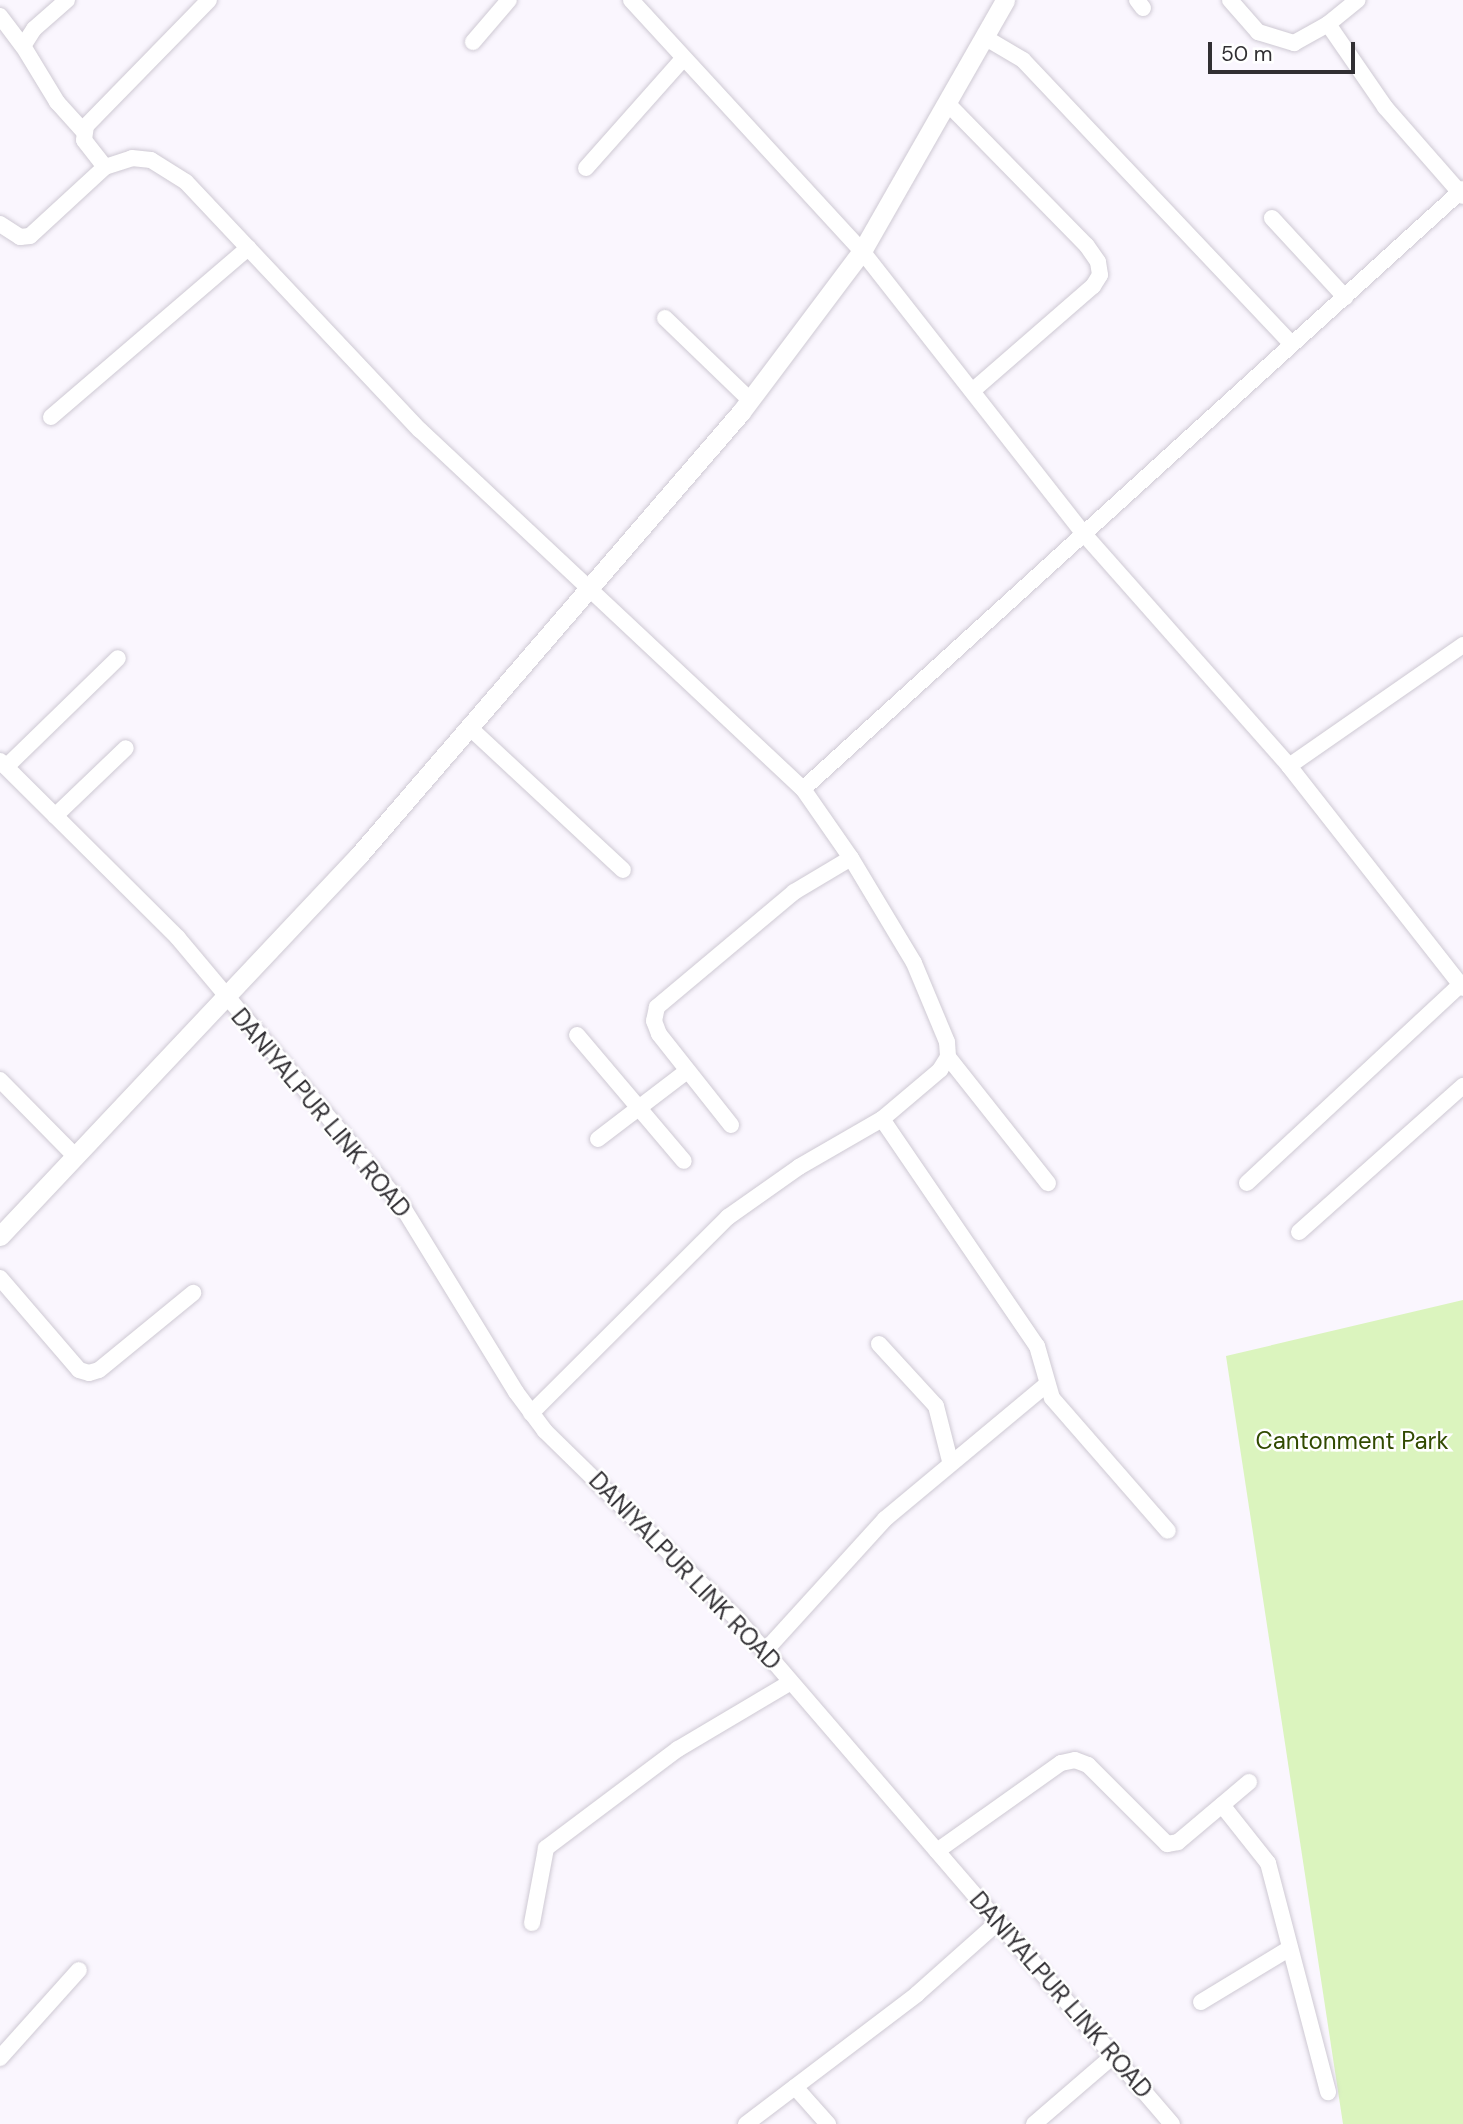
<!DOCTYPE html>
<html>
<head>
<meta charset="utf-8">
<style>
  body { margin:0 }
  #map { position:relative; width:1463px; height:2124px; overflow:hidden; background:#faf6fe; font-family:"DM Sans",sans-serif }
  div>[style] { position:absolute }
  .green>* { inset:0; background:#dbf4be }
  .roads { filter:drop-shadow(0 0 2px #cec9d3) drop-shadow(0 0 2px #cec9d3) }
  .minor>* { height:16px; margin:-8px; padding:0 8px; transform-origin:8px; border-radius:8px; background:#fff }
  .tertiary>* { height:19px; margin:-9.5px; padding:0 9.5px; transform-origin:9.5px; border-radius:9.5px; background:#fff }
  span { translate:-50% -50%; white-space:nowrap; text-align:center; line-height:1.15; -webkit-text-stroke:5px #fff; paint-order:stroke }
  .street-label { font-size:24px; color:#312f33 }
  .park-label { font-size:24px; color:#314a00 }
  .scale { position:absolute; left:1208px; top:42px; width:147px; height:32px; box-sizing:border-box; border:4px solid #312f33; border-top:0; padding-left:9px; font-size:21px; line-height:24px; white-space:nowrap; color:#312f33; -webkit-text-stroke:5px #fff; paint-order:stroke }
</style>
</head>
<body>
<div id="map">
  <div class="green">
    <i style="clip-path:polygon(1463px 1300px,1463px 2124px,1343px 2124px,1226px 1356px)"></i>
  </div>
  <div class="roads">
    <div class="minor">
      <i style="left:67px;top:0;width:44px;rotate:138.7deg"></i>
      <i style="left:34px;top:29px;width:20px;rotate:123deg"></i>
      <i style="left:23px;top:46px;width:66px;rotate:58.7deg"></i>
      <i style="left:57px;top:102px;width:40px;rotate:48deg"></i>
      <i style="left:631px;top:0;width:341px;rotate:47.4deg"></i>
      <i style="left:862px;top:251px;width:360px;rotate:51.9deg"></i>
      <i style="left:1084px;top:534px;width:310px;rotate:48.5deg"></i>
      <i style="left:1289px;top:766px;width:282px;rotate:51.9deg"></i>
      <i style="left:1137px;top:0;width:10px;rotate:53deg"></i>
      <i style="left:1230px;top:0;width:43px;rotate:48.8deg"></i>
      <i style="left:1258px;top:32px;width:38px;rotate:17deg"></i>
      <i style="left:1294px;top:43px;width:39px;rotate:-29deg"></i>
      <i style="left:1328px;top:24px;width:38px;rotate:-39deg"></i>
      <i style="left:0;top:16px;width:38px;rotate:53deg"></i>
      <i style="left:1328px;top:24px;width:101px;rotate:55.5deg"></i>
      <i style="left:1385px;top:107px;width:118px;rotate:48.8deg"></i>
      <i style="left:984px;top:37px;width:45px;rotate:30.5deg"></i>
      <i style="left:1023px;top:60px;width:391px;rotate:46.6deg"></i>
      <i style="left:473px;top:42px;width:55px;rotate:-49.4deg"></i>
      <i style="left:949px;top:105px;width:197px;rotate:45.6deg"></i>
      <i style="left:1087px;top:246px;width:19px;rotate:55deg"></i>
      <i style="left:1098px;top:262px;width:13px;rotate:81deg"></i>
      <i style="left:1100px;top:275px;width:13px;rotate:122deg"></i>
      <i style="left:1093px;top:286px;width:160px;rotate:139deg"></i>
      <i style="left:105px;top:167px;width:34px;rotate:-128deg"></i>
      <i style="left:84px;top:140px;width:14px;rotate:-82deg"></i>
      <i style="left:86px;top:126px;width:176px;rotate:-45.7deg"></i>
      <i style="left:586px;top:168px;width:144px;rotate:-48.4deg"></i>
      <i style="left:1272px;top:218px;width:108px;rotate:47.3deg"></i>
      <i style="left:0;top:224px;width:24px;rotate:33deg"></i>
      <i style="left:20px;top:237px;width:10px;rotate:-6deg"></i>
      <i style="left:30px;top:236px;width:102px;rotate:-42.6deg"></i>
      <i style="left:105px;top:167px;width:28px;rotate:-18deg"></i>
      <i style="left:132px;top:158px;width:19px;rotate:6deg"></i>
      <i style="left:151px;top:160px;width:41px;rotate:32.2deg"></i>
      <i style="left:186px;top:182px;width:341px;rotate:46.7deg"></i>
      <i style="left:420px;top:430px;width:525px;rotate:43.15deg"></i>
      <i style="left:803px;top:789px;width:84px;rotate:55.2deg"></i>
      <i style="left:851px;top:858px;width:122px;rotate:59deg"></i>
      <i style="left:914px;top:963px;width:86px;rotate:67.3deg"></i>
      <i style="left:947px;top:1042px;width:15px;rotate:86deg"></i>
      <i style="left:948px;top:1057px;width:15px;rotate:122deg"></i>
      <i style="left:940px;top:1070px;width:76px;rotate:139.8deg"></i>
      <i style="left:882px;top:1119px;width:96px;rotate:150deg"></i>
      <i style="left:799px;top:1167px;width:87px;rotate:144.8deg"></i>
      <i style="left:728px;top:1217px;width:278px;rotate:135.1deg"></i>
      <i style="left:665px;top:318px;width:118px;rotate:44deg"></i>
      <i style="left:51px;top:417px;width:260px;rotate:-40.6deg"></i>
      <i style="left:469px;top:727px;width:210px;rotate:42.9deg"></i>
      <i style="left:0;top:761px;width:251px;rotate:44.8deg"></i>
      <i style="left:178px;top:938px;width:344px;rotate:50deg"></i>
      <i style="left:399px;top:1201px;width:224px;rotate:58.5deg"></i>
      <i style="left:516px;top:1392px;width:49px;rotate:53.4deg"></i>
      <i style="left:545px;top:1431px;width:270px;rotate:44.4deg"></i>
      <i style="left:738px;top:1620px;width:665px;rotate:49.27deg"></i>
      <i style="left:1289px;top:766px;width:212px;rotate:-34.8deg"></i>
      <i style="left:6px;top:767px;width:156px;rotate:-44.2deg"></i>
      <i style="left:803px;top:789px;width:892px;rotate:-42.27deg"></i>
      <i style="left:55px;top:816px;width:98px;rotate:-43.8deg"></i>
      <i style="left:577px;top:1035px;width:165px;rotate:49.7deg"></i>
      <i style="left:948px;top:1057px;width:161px;rotate:51.6deg"></i>
      <i style="left:0;top:1080px;width:107px;rotate:45.4deg"></i>
      <i style="left:882px;top:1119px;width:275px;rotate:55.7deg"></i>
      <i style="left:1037px;top:1346px;width:54px;rotate:73.9deg"></i>
      <i style="left:1052px;top:1398px;width:176px;rotate:48.9deg"></i>
      <i style="left:731px;top:1125px;width:116px;rotate:-128.4deg"></i>
      <i style="left:659px;top:1034px;width:14px;rotate:-111deg"></i>
      <i style="left:654px;top:1021px;width:14px;rotate:-78deg"></i>
      <i style="left:657px;top:1007px;width:179px;rotate:-40deg"></i>
      <i style="left:794px;top:892px;width:66px;rotate:-30.8deg"></i>
      <i style="left:598px;top:1139px;width:111px;rotate:-37.3deg"></i>
      <i style="left:1247px;top:1183px;width:291px;rotate:-42.9deg"></i>
      <i style="left:1299px;top:1232px;width:220px;rotate:-41.7deg"></i>
      <i style="left:0;top:1278px;width:121px;rotate:49.3deg"></i>
      <i style="left:79px;top:1370px;width:10px;rotate:17deg"></i>
      <i style="left:89px;top:1373px;width:10px;rotate:-17deg"></i>
      <i style="left:99px;top:1370px;width:122px;rotate:-39.3deg"></i>
      <i style="left:879px;top:1344px;width:84px;rotate:47.4deg"></i>
      <i style="left:936px;top:1406px;width:57px;rotate:75.7deg"></i>
      <i style="left:765px;top:1651px;width:178px;rotate:-47.7deg"></i>
      <i style="left:885px;top:1519px;width:209px;rotate:-39.8deg"></i>
      <i style="left:1222px;top:1805px;width:74px;rotate:51.6deg"></i>
      <i style="left:1268px;top:1863px;width:237px;rotate:75.3deg"></i>
      <i style="left:937px;top:1851px;width:152px;rotate:-35.4deg"></i>
      <i style="left:1061px;top:1763px;width:14px;rotate:-12deg"></i>
      <i style="left:1075px;top:1760px;width:14px;rotate:21deg"></i>
      <i style="left:1088px;top:1765px;width:112px;rotate:45deg"></i>
      <i style="left:1167px;top:1844px;width:11px;rotate:-10deg"></i>
      <i style="left:1178px;top:1842px;width:93px;rotate:-40.2deg"></i>
      <i style="left:532px;top:1923px;width:76px;rotate:-79.4deg"></i>
      <i style="left:546px;top:1848px;width:165px;rotate:-36.9deg"></i>
      <i style="left:678px;top:1749px;width:131px;rotate:-30.7deg"></i>
      <i style="left:1201px;top:2002px;width:104px;rotate:-31.2deg"></i>
      <i style="left:0;top:2058px;width:118px;rotate:-48.1deg"></i>
      <i style="left:795px;top:2087px;width:50px;rotate:48.3deg"></i>
      <i style="left:746px;top:2124px;width:215px;rotate:-37.2deg"></i>
      <i style="left:917px;top:1994px;width:108px;rotate:-41.6deg"></i>
      <i style="left:1034px;top:2124px;width:104px;rotate:-40.7deg"></i>
    </div>
    <div class="tertiary">
      <i style="left:0;top:1236px;width:523px;rotate:-46.7deg"></i>
      <i style="left:359px;top:855px;width:585px;rotate:-49.23deg"></i>
      <i style="left:741px;top:412px;width:201px;rotate:-53.1deg"></i>
      <i style="left:862px;top:251px;width:289px;rotate:-60.3deg"></i>
    </div>
  </div>
  <div class="street-label">
    <span style="left:321px;top:1113px;rotate:50deg">DANIYALPUR LINK ROAD</span>
    <span style="left:685px;top:1571px;rotate:46deg">DANIYALPUR LINK ROAD</span>
    <span style="left:1061px;top:1995px;rotate:49deg">DANIYALPUR LINK ROAD</span>
  </div>
  <div class="park-label">
    <span style="left:1352px;top:1441px">Cantonment Park</span>
  </div>
  <div class="scale">50 m</div>
</div>
</body>
</html>
